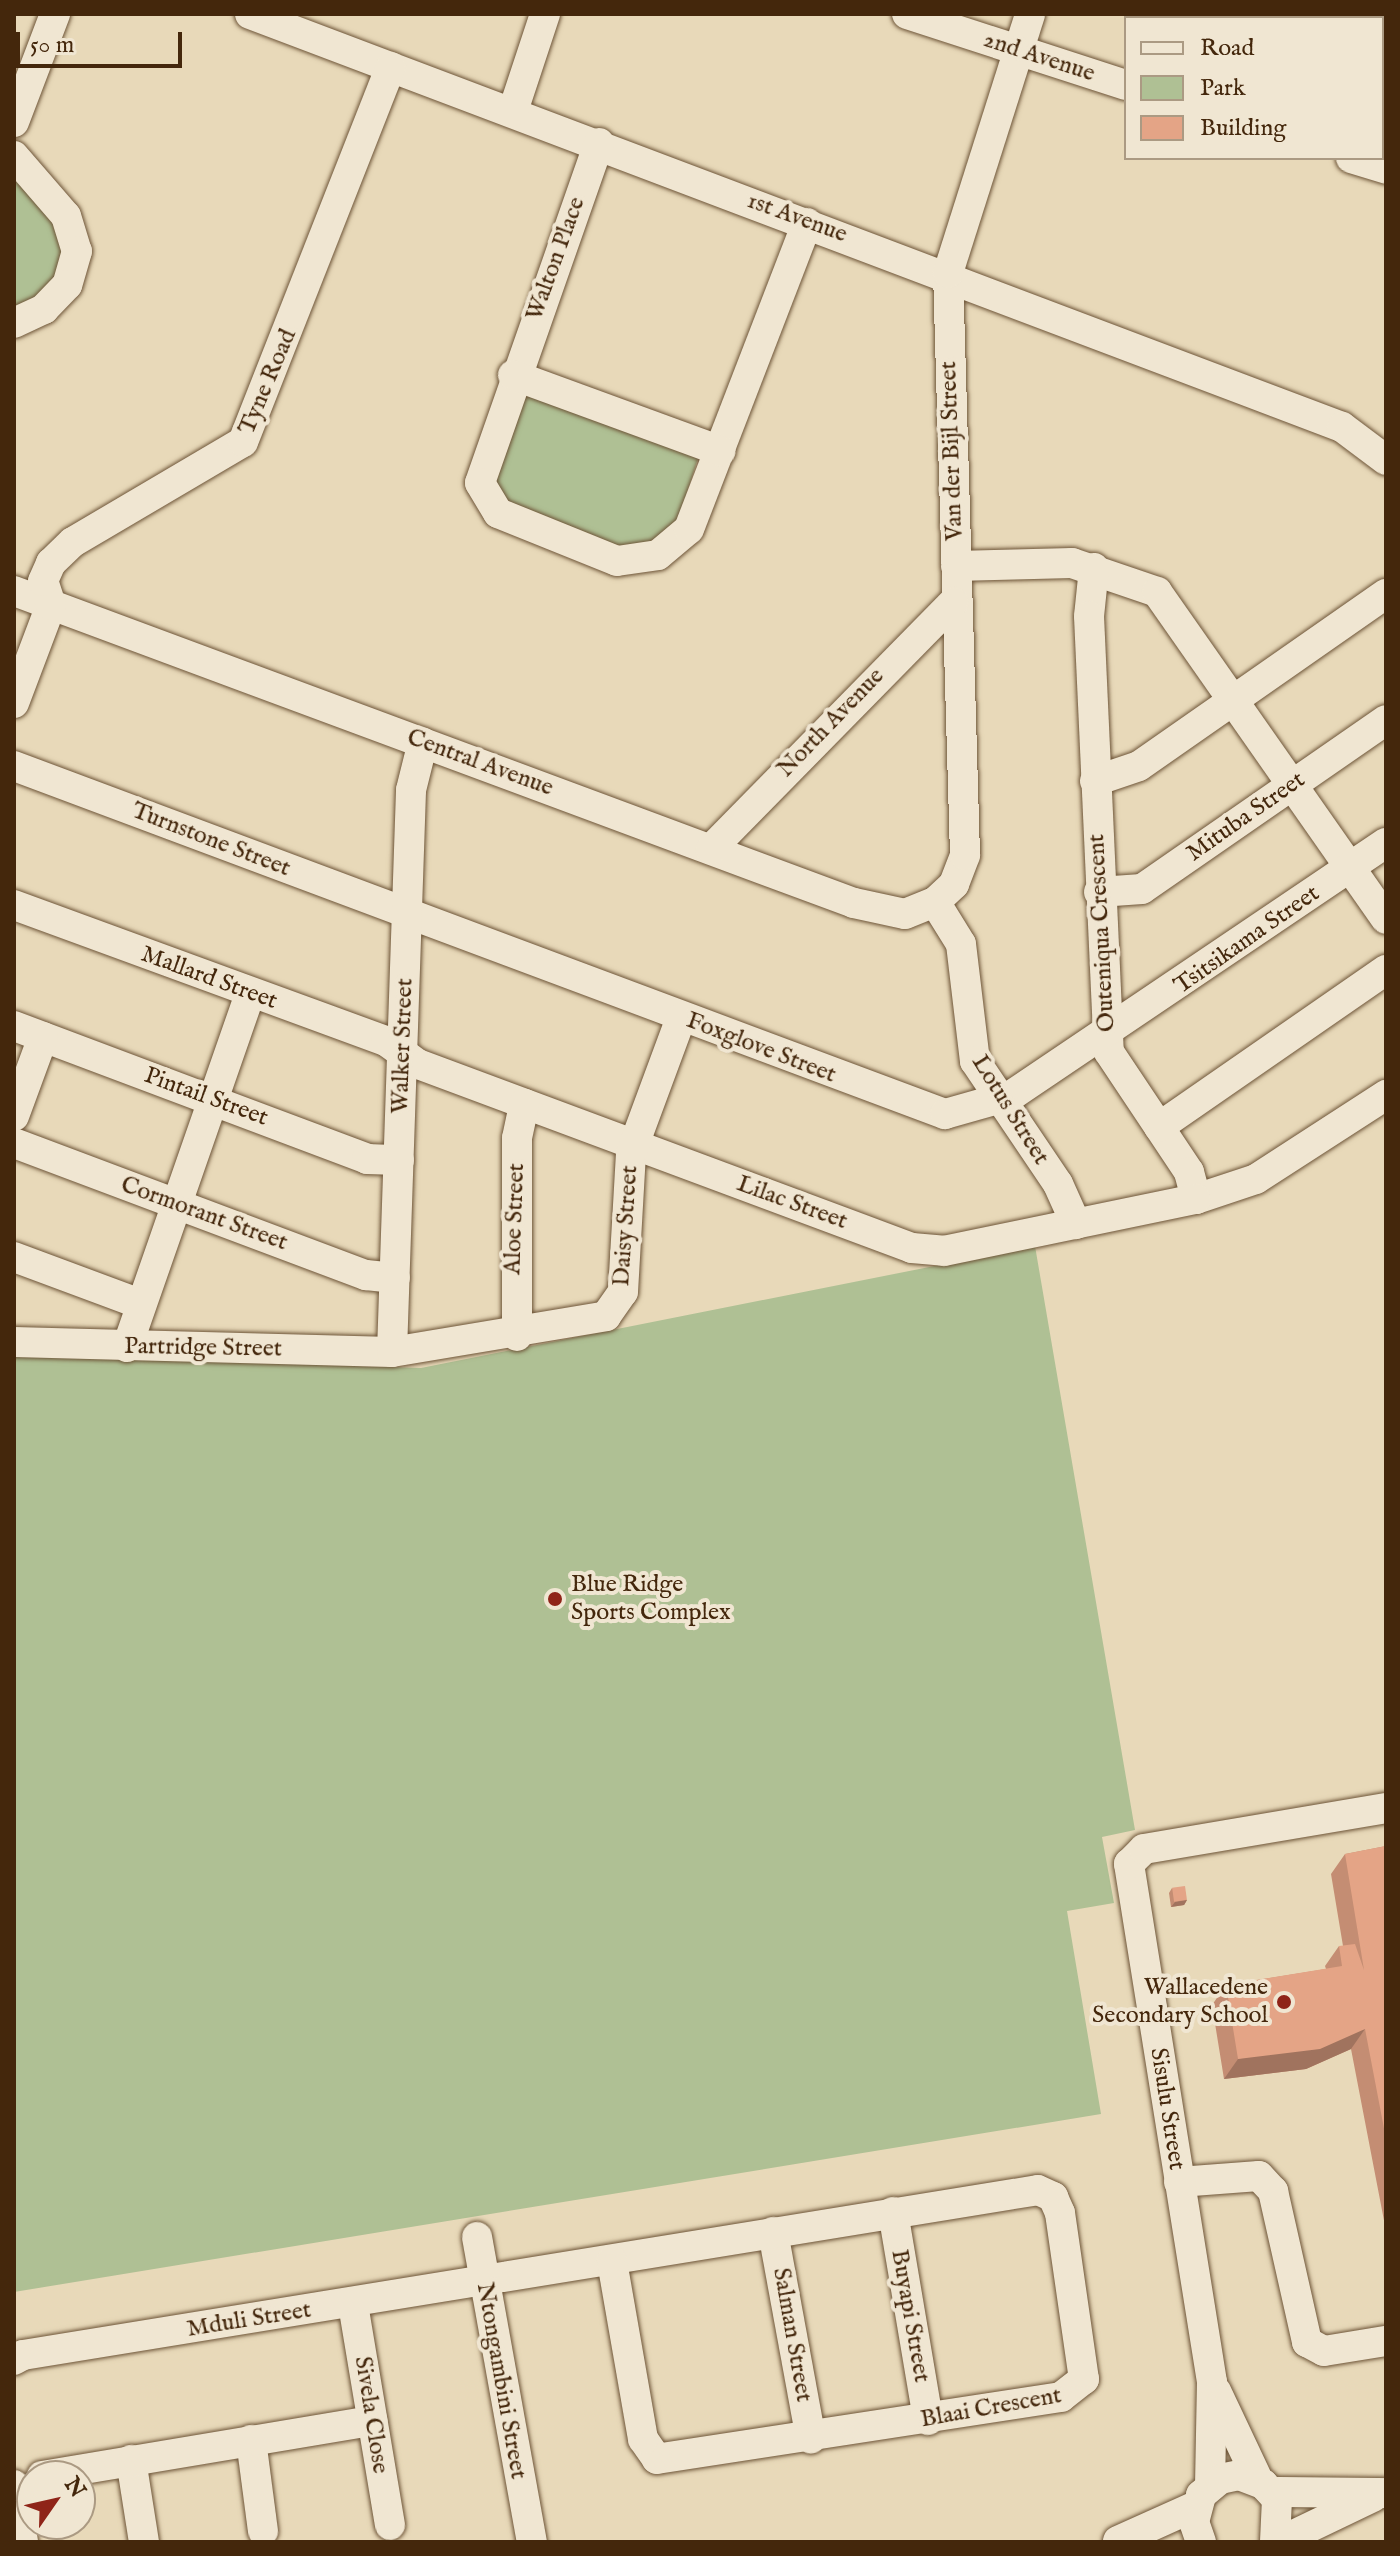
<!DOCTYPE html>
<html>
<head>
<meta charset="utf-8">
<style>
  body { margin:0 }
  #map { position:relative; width:1400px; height:2556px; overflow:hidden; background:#e8d9b9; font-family:"IM FELL English",serif }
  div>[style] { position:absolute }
  .green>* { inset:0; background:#afc094 }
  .roads { filter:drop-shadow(0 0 2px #6d5437) drop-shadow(0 0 2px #6d5437) }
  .minor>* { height:30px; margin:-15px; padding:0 15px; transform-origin:15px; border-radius:15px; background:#f0e6d2 }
  .wall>* { inset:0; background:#c48d73 }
  .shaded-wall>* { inset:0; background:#a0735e }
  .building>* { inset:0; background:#e4a486; transform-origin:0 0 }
  .dots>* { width:22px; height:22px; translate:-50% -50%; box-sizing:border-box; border:4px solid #f0e6d2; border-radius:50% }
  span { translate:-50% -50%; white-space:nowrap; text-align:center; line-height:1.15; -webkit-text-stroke:8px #f0e6d2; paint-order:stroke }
  .street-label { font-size:24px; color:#44270c }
  .poi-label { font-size:24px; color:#44270c }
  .left { translate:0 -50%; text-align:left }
  .right { translate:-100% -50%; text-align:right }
  .frame { position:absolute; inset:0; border:16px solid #44270c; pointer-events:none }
  .legend { position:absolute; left:1124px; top:16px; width:260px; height:144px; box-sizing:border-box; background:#f0e6d2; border:2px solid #ab9a83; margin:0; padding:10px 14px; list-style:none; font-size:24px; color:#44270c }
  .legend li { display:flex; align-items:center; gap:16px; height:40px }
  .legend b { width:40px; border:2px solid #ab9a83 }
  .north { position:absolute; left:16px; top:2460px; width:80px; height:80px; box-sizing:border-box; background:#f0e6d2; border:2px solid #ab9a83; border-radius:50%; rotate:56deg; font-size:22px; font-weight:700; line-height:32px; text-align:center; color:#44270c }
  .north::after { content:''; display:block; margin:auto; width:28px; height:36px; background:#8f2418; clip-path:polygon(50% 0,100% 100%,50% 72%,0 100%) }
  .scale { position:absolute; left:16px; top:32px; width:166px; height:36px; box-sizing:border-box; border:4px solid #44270c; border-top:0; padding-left:10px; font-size:24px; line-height:28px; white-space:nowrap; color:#44270c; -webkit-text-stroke:6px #f0e6d2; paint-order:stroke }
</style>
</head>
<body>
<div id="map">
  <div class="green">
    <i style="clip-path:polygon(14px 168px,49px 213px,63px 250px,60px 269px,37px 298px,14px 310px)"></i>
    <i style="clip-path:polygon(523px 393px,698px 458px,675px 530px,636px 551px,541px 521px,497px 496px,494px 455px)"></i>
    <i style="clip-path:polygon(1035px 1246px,1135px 1830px,1102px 1837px,1114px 1903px,1067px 1911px,1101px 2114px,14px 2292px,14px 1355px,421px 1368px)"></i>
  </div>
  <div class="roads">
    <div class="minor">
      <i style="left:250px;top:14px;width:1167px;rotate:20.72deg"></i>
      <i style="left:1342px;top:427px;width:55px;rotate:36.9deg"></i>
      <i style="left:907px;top:14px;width:230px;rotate:18deg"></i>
      <i style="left:513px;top:111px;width:102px;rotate:-71.7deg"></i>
      <i style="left:14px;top:122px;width:116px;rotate:-69.2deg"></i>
      <i style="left:599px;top:143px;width:360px;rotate:109.3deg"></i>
      <i style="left:480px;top:483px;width:35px;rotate:59deg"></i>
      <i style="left:498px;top:513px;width:128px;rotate:22deg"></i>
      <i style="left:617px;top:561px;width:41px;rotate:-8.3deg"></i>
      <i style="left:658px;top:555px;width:40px;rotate:-40deg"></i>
      <i style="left:689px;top:529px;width:328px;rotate:-68.9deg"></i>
      <i style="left:14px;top:156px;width:79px;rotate:49.1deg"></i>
      <i style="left:66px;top:216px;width:37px;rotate:73deg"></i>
      <i style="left:77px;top:251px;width:35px;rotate:106deg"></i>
      <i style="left:67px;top:285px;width:33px;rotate:134deg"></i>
      <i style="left:44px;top:309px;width:33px;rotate:155deg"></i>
      <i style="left:1351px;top:158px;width:37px;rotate:17deg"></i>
      <i style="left:513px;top:375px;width:221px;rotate:20.1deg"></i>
      <i style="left:956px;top:566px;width:116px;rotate:-1.5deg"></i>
      <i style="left:1072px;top:563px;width:90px;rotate:18.8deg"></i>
      <i style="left:1157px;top:592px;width:399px;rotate:55deg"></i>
      <i style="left:1094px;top:568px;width:48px;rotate:95.9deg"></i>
      <i style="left:1089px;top:616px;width:436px;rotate:87.4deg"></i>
      <i style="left:1109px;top:1052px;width:144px;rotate:56.3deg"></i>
      <i style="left:1189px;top:1172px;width:28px;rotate:75deg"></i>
      <i style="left:1196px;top:1199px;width:63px;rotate:-18.4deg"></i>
      <i style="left:1256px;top:1179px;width:155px;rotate:-32.9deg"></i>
      <i style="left:14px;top:591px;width:896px;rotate:20.38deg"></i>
      <i style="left:854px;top:903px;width:52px;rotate:12.2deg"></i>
      <i style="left:905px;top:914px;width:32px;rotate:-22deg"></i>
      <i style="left:935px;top:902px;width:26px;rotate:-43deg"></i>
      <i style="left:954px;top:884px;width:31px;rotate:-69deg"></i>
      <i style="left:965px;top:855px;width:582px;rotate:-91.67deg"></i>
      <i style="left:948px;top:273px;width:272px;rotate:-72.4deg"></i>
      <i style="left:14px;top:703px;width:105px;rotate:-69.3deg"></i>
      <i style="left:51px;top:605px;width:25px;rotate:-108deg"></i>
      <i style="left:43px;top:581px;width:20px;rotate:-66deg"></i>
      <i style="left:51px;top:563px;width:30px;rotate:-44deg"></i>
      <i style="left:73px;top:542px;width:197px;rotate:-30.5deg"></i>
      <i style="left:243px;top:442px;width:403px;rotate:-68.5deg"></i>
      <i style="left:14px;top:766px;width:994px;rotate:20.5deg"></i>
      <i style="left:945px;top:1114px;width:70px;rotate:-15.8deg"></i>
      <i style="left:1012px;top:1095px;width:451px;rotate:-34deg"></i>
      <i style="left:1095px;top:781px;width:46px;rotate:-18.8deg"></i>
      <i style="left:1139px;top:766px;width:301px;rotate:-34.9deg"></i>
      <i style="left:711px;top:849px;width:346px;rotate:-45.5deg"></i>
      <i style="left:1099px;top:892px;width:43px;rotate:-4deg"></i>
      <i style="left:1142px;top:889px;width:297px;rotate:-34.7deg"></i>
      <i style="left:935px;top:902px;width:49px;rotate:58.2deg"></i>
      <i style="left:961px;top:944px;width:118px;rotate:83.2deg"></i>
      <i style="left:975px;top:1061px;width:148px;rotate:56deg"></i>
      <i style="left:1058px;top:1184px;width:44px;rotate:65.8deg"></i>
      <i style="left:14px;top:905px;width:396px;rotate:20.1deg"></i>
      <i style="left:386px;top:1041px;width:39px;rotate:36deg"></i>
      <i style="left:418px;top:1064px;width:527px;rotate:20.43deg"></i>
      <i style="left:912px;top:1248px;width:32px;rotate:5deg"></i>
      <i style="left:944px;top:1251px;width:257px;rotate:-11.7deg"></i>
      <i style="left:14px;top:1026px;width:377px;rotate:20.6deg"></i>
      <i style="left:367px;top:1159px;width:32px;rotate:2deg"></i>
      <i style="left:14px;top:1116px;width:84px;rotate:-69.8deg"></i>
      <i style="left:1159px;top:1127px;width:276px;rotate:-34.7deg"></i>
      <i style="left:14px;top:1143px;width:376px;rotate:20.6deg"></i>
      <i style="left:366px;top:1275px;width:29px;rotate:6deg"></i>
      <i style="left:14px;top:1257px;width:132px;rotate:20.4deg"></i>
      <i style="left:517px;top:1336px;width:198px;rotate:-90deg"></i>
      <i style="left:517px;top:1138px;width:35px;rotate:-78deg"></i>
      <i style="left:14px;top:1342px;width:378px;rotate:1.5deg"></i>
      <i style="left:392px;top:1352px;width:217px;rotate:-9.5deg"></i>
      <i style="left:606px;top:1316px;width:29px;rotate:-55deg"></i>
      <i style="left:623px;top:1292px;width:139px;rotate:-86.7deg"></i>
      <i style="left:631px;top:1153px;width:144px;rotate:-69.7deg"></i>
      <i style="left:127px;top:1347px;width:375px;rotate:-70.8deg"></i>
      <i style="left:392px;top:1352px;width:562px;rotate:-88.06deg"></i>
      <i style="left:411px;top:790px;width:49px;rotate:-76deg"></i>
      <i style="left:1179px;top:2182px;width:80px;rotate:-4.3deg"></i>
      <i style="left:1259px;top:2176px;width:21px;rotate:47deg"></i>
      <i style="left:1273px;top:2191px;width:155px;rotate:77.3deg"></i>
      <i style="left:1307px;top:2342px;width:19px;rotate:28deg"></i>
      <i style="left:1324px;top:2351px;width:63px;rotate:-9.2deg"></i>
      <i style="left:893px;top:2212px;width:211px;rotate:80.4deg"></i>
      <i style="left:773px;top:2232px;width:210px;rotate:79.6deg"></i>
      <i style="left:477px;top:2237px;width:310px;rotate:79.8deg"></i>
      <i style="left:353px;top:2304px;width:224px;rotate:80.5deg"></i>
      <i style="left:14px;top:2360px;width:10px;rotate:-29deg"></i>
      <i style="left:23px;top:2355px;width:1028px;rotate:-9.23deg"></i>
      <i style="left:1038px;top:2190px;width:17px;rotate:25deg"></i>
      <i style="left:1053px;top:2197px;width:17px;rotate:66deg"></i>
      <i style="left:1060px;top:2213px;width:168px;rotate:81.8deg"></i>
      <i style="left:1084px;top:2379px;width:29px;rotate:142deg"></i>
      <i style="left:1061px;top:2397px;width:409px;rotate:171.3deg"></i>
      <i style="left:657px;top:2459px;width:24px;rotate:-125deg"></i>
      <i style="left:643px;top:2439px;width:181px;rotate:-99.9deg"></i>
      <i style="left:1216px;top:2391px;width:98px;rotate:64.7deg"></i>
      <i style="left:251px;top:2440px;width:92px;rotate:82.5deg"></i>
      <i style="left:131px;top:2460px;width:83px;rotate:81deg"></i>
      <i style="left:42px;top:2476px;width:335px;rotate:-9.5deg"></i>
      <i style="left:14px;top:2485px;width:58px;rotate:81deg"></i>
      <i style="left:1210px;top:2486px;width:104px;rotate:-88.9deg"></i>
      <i style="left:1212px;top:2382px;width:525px;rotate:-99.1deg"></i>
      <i style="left:1129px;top:1864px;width:21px;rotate:-45deg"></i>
      <i style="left:1144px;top:1849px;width:245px;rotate:-9.6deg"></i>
      <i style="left:1272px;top:2492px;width:114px;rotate:0.5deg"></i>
      <i style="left:1118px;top:2541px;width:85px;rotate:-24.2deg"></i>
      <i style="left:1201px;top:2542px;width:21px;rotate:-109deg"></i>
      <i style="left:1194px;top:2522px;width:28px;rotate:-75deg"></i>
      <i style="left:1201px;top:2495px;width:25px;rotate:-40deg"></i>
      <i style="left:1220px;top:2479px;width:19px;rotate:-12deg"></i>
      <i style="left:1239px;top:2475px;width:26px;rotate:21deg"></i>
      <i style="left:1263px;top:2484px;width:21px;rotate:47deg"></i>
      <i style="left:1277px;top:2499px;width:43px;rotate:92.7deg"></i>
      <i style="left:1279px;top:2542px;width:104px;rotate:-25.6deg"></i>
    </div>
  </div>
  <div class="wall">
    <i style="clip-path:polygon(1386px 1846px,1386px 2231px,1351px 2049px,1306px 2069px,1224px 2079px,1212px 2005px,1226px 1985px,1326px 1969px,1325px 1966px,1339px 1946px,1343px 1946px,1331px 1874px,1345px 1854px)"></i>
    <i style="clip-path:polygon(1172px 1888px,1187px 1900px,1184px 1905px,1171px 1907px,1169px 1893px)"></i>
  </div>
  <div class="shaded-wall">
    <i style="clip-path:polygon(1187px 1900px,1184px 1905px,1171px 1907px,1175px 1902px)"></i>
    <i style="clip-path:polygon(1365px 2029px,1351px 2049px,1306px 2069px,1224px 2079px,1238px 2059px)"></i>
  </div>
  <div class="building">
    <i style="clip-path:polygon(1386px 1846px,1385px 1910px,1386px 2139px,1365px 2029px,1320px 2049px,1238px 2059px,1226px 1985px,1342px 1966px,1339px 1946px,1355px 1944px,1364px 1970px,1345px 1854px)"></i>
    <i style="left:1185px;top:1886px;width:14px;height:13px;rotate:82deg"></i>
  </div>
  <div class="dots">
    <i style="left:555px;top:1599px;background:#8f2418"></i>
    <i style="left:1284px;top:2002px;background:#8f2418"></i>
  </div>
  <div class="street-label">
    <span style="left:1039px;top:57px;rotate:18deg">2nd Avenue</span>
    <span style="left:797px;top:218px;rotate:20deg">1st Avenue</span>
    <span style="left:556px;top:259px;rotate:-70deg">Walton Place</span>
    <span style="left:268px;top:382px;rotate:-67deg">Tyne Road</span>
    <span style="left:952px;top:451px;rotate:-92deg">Van der Bijl Street</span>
    <span style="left:831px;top:723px;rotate:-46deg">North Avenue</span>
    <span style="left:480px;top:763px;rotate:20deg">Central Avenue</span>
    <span style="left:1246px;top:817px;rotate:-35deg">Mituba Street</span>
    <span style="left:211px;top:840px;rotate:21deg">Turnstone Street</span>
    <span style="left:1102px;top:933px;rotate:-93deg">Outeniqua Crescent</span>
    <span style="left:1247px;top:940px;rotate:-35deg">Tsitsikama Street</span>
    <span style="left:209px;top:978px;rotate:20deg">Mallard Street</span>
    <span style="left:403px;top:1046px;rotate:-88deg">Walker Street</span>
    <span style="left:761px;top:1048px;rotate:21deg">Foxglove Street</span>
    <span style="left:206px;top:1097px;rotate:20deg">Pintail Street</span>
    <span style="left:1010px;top:1110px;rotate:58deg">Lotus Street</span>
    <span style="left:792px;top:1203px;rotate:20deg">Lilac Street</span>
    <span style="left:204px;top:1214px;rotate:20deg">Cormorant Street</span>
    <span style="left:515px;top:1219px;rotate:-88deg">Aloe Street</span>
    <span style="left:626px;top:1226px;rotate:-86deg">Daisy Street</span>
    <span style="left:203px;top:1348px;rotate:1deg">Partridge Street</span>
    <span style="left:1167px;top:2109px;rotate:81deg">Sisulu Street</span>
    <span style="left:910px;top:2316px;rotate:80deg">Buyapi Street</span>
    <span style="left:249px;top:2320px;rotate:-9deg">Mduli Street</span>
    <span style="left:792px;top:2335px;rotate:80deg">Salman Street</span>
    <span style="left:501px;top:2381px;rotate:80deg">Ntongambini Street</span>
    <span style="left:991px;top:2408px;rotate:-10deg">Blaai Crescent</span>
    <span style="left:371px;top:2415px;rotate:81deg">Sivela Close</span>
  </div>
  <div class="poi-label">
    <span class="left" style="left:571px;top:1599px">Blue Ridge<br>Sports Complex</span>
    <span class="right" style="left:1268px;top:2002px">Wallacedene<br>Secondary School</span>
  </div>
  <div class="frame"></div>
  <ul class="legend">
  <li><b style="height:10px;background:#f0e6d2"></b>Road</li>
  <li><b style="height:22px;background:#afc094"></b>Park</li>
  <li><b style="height:22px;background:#e4a486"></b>Building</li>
  </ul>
  <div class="north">N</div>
  <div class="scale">50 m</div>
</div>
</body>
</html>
